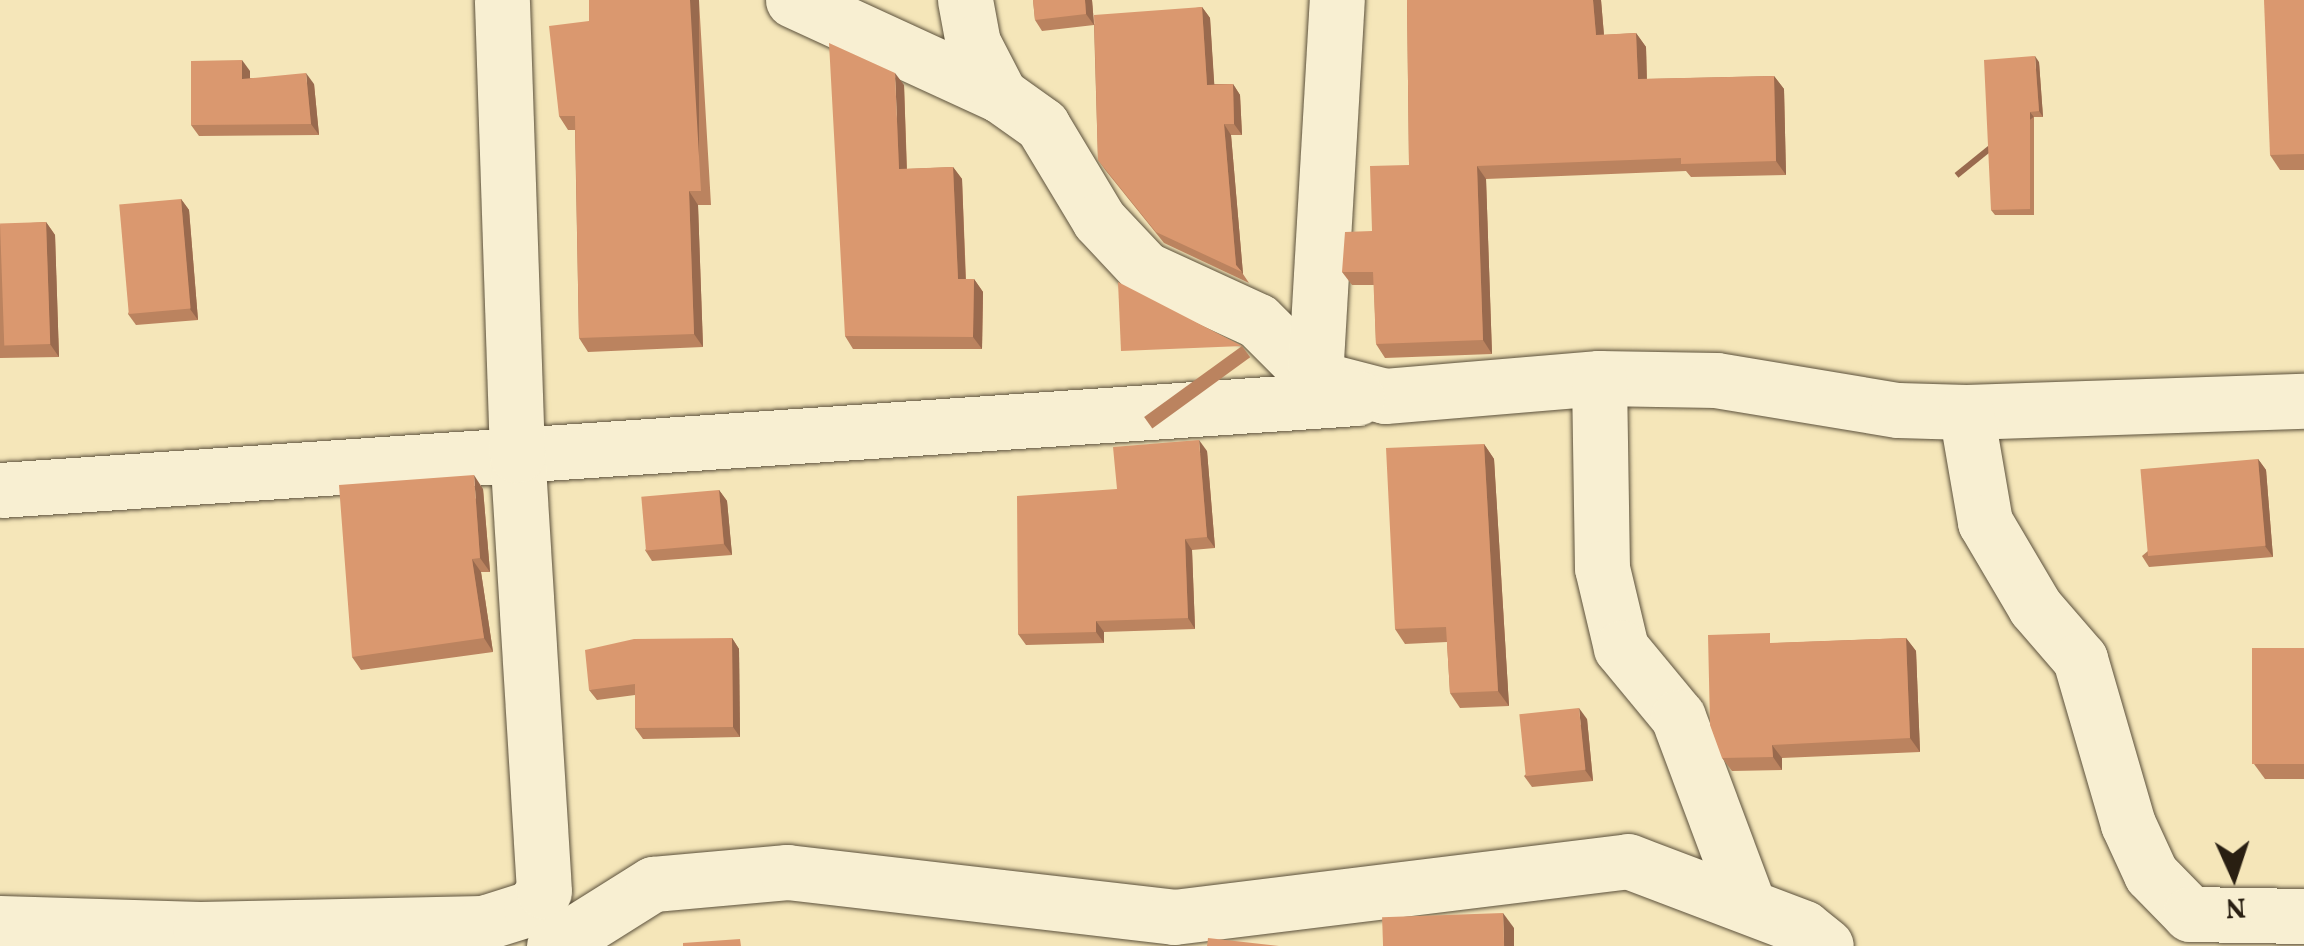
<!DOCTYPE html>
<html>
<head>
<meta charset="utf-8">
<style>
  body { margin:0 }
  #map { position:relative; width:2304px; height:946px; overflow:hidden; background:#f5e6b9; font-family:Vollkorn,serif }
  div>[style] { position:absolute }
  .roads { filter:drop-shadow(0 0 2px #5c513c) drop-shadow(0 0 2px #5c513c) }
  .minor>* { height:55px; margin:-27.5px; padding:0 27.5px; transform-origin:27.5px; border-radius:27.5px; background:#f8efd2 }
  .wall>* { inset:0; background:#bb835f; transform-origin:0 0 }
  .shaded-wall>* { inset:0; background:#996a4e; transform-origin:0 0 }
  .building>* { inset:0; background:#da986f; transform-origin:0 0 }
  span { translate:-50% -50%; white-space:nowrap; text-align:center; line-height:1.15; -webkit-text-stroke:10px #f8efd2; paint-order:stroke }
  .north { position:absolute; left:2184px; top:826px; width:100px; height:100px; -webkit-text-stroke:8px #f8efd2; paint-order:stroke; rotate:177deg; font-size:28px; font-weight:700; line-height:40px; text-align:center; color:#291f12 }
  .north::after { content:''; display:block; margin:auto; width:35px; height:45px; background:#291f12; clip-path:polygon(50% 0,100% 100%,50% 72%,0 100%) }
</style>
</head>
<body>
<div id="map">
  <div class="roads">
    <div class="minor">
      <i style="left:793px;top:0;width:228px;rotate:24.7deg"></i>
      <i style="left:965px;top:0;width:44px;rotate:79.5deg"></i>
      <i style="left:973px;top:43px;width:59px;rotate:62.6deg"></i>
      <i style="left:1000px;top:95px;width:52px;rotate:35.5deg"></i>
      <i style="left:1042px;top:125px;width:111px;rotate:59deg"></i>
      <i style="left:1099px;top:220px;width:67px;rotate:46.8deg"></i>
      <i style="left:1145px;top:269px;width:124px;rotate:24.7deg"></i>
      <i style="left:1258px;top:321px;width:81px;rotate:45deg"></i>
      <i style="left:1315px;top:378px;width:72px;rotate:14.4deg"></i>
      <i style="left:1385px;top:396px;width:215px;rotate:-4.8deg"></i>
      <i style="left:1599px;top:378px;width:117px;rotate:1deg"></i>
      <i style="left:1716px;top:380px;width:184px;rotate:9.4deg"></i>
      <i style="left:1898px;top:410px;width:68px;rotate:1.7deg"></i>
      <i style="left:1966px;top:412px;width:338px;rotate:-1.9deg"></i>
      <i style="left:1315px;top:378px;width:379px;rotate:-86.7deg"></i>
      <i style="left:1599px;top:378px;width:190px;rotate:89.1deg"></i>
      <i style="left:1602px;top:568px;width:82px;rotate:76.6deg"></i>
      <i style="left:1621px;top:648px;width:89px;rotate:50.4deg"></i>
      <i style="left:1678px;top:717px;width:200px;rotate:69.5deg"></i>
      <i style="left:1966px;top:412px;width:112px;rotate:80.2deg"></i>
      <i style="left:1985px;top:522px;width:99px;rotate:59.5deg"></i>
      <i style="left:2035px;top:607px;width:69px;rotate:49.1deg"></i>
      <i style="left:2080px;top:659px;width:172px;rotate:73.8deg"></i>
      <i style="left:2128px;top:824px;width:55px;rotate:65.3deg"></i>
      <i style="left:2151px;top:874px;width:56px;rotate:45.7deg"></i>
      <i style="left:2190px;top:914px;width:114px;rotate:1deg"></i>
      <i style="left:0;top:490px;width:1360px;rotate:-3.88deg"></i>
      <i style="left:0;top:923px;width:200px;rotate:1.7deg"></i>
      <i style="left:200px;top:929px;width:283px;rotate:-1.2deg"></i>
      <i style="left:483px;top:923px;width:50px;rotate:-17.4deg"></i>
      <i style="left:531px;top:908px;width:21px;rotate:-53deg"></i>
      <i style="left:544px;top:891px;width:437px;rotate:-93.5deg"></i>
      <i style="left:517px;top:455px;width:455px;rotate:-91.9deg"></i>
      <i style="left:554px;top:946px;width:117px;rotate:-32.1deg"></i>
      <i style="left:653px;top:884px;width:135px;rotate:-5.1deg"></i>
      <i style="left:787px;top:872px;width:390px;rotate:6.6deg"></i>
      <i style="left:1174px;top:917px;width:457px;rotate:-7deg"></i>
      <i style="left:1628px;top:861px;width:188px;rotate:20.8deg"></i>
      <i style="left:1804px;top:928px;width:28px;rotate:39deg"></i>
    </div>
  </div>
  <div class="wall">
    <i style="clip-path:polygon(589px 0,699px 0,711px 205px,698px 205px,703px 347px,588px 352px,579px 338px,575px 130px,568px 130px,559px 116px,589px 21px)"></i>
    <i style="clip-path:polygon(1033px 0,1092px 0,1094px 24px,1202px 7px,1210px 18px,1214px 84px,1233px 84px,1240px 95px,1242px 135px,1231px 135px,1243px 274px,1249px 283px,1164px 243px,1106px 171px,1098px 160px,1094px 25px,1042px 31px,1035px 20px)"></i>
    <i style="clip-path:polygon(1407px 0,1601px 0,1604px 35px,1636px 33px,1646px 47px,1647px 79px,1774px 76px,1784px 89px,1786px 175px,1691px 177px,1686px 171px,1486px 179px,1492px 354px,1385px 358px,1376px 344px,1374px 285px,1352px 285px,1342px 272px,1372px 231px,1409px 165px)"></i>
    <i style="clip-path:polygon(2304px 0,2304px 170px,2280px 170px,2270px 155px)"></i>
    <i style="clip-path:polygon(2039px 62px,2043px 117px,2034px 117px,2034px 215px,1995px 215px,1991px 210px)"></i>
    <i style="clip-path:polygon(250px 71px,250px 78px,314px 84px,319px 135px,199px 136px,191px 125px)"></i>
    <i style="clip-path:polygon(904px 85px,907px 169px,953px 167px,962px 179px,966px 279px,974px 279px,983px 292px,982px 349px,853px 349px,845px 336px)"></i>
    <i style="clip-path:polygon(181px 199px,189px 210px,198px 320px,136px 325px,128px 314px)"></i>
    <i style="clip-path:polygon(46px 222px,55px 235px,59px 357px,0 358px,0 225px)"></i>
    <i style="left:1242px;top:346px;width:14px;height:121px;rotate:54deg"></i>
    <i style="clip-path:polygon(1484px 444px,1494px 459px,1509px 706px,1460px 708px,1450px 693px,1447px 642px,1405px 644px,1395px 629px)"></i>
    <i style="clip-path:polygon(1207px 451px,1215px 548px,1192px 550px,1195px 629px,1104px 632px,1104px 643px,1026px 645px,1018px 634px,1117px 489px)"></i>
    <i style="clip-path:polygon(2258px 459px,2266px 470px,2273px 557px,2149px 567px,2142px 556px)"></i>
    <i style="clip-path:polygon(483px 489px,490px 572px,481px 572px,493px 652px,361px 670px,352px 657px)"></i>
    <i style="clip-path:polygon(719px 490px,727px 501px,732px 555px,652px 561px,645px 550px)"></i>
    <i style="clip-path:polygon(732px 638px,739px 649px,740px 737px,643px 739px,635px 728px,635px 695px,597px 700px,589px 690px)"></i>
    <i style="clip-path:polygon(1906px 638px,1916px 651px,1920px 752px,1782px 758px,1782px 770px,1732px 771px,1722px 758px,1777px 643px)"></i>
    <i style="clip-path:polygon(2304px 648px,2304px 779px,2265px 779px,2254px 764px)"></i>
    <i style="clip-path:polygon(1587px 719px,1593px 781px,1532px 787px,1524px 776px)"></i>
  </div>
  <div class="shaded-wall">
    <i style="left:690px;top:0;width:9px;height:191px"></i>
    <i style="clip-path:polygon(1085px 0,1092px 0,1094px 25px,1086px 14px)"></i>
    <i style="clip-path:polygon(1593px 0,1601px 0,1605px 48px,1596px 35px)"></i>
    <i style="clip-path:polygon(1202px 7px,1210px 18px,1215px 95px,1207px 85px)"></i>
    <i style="clip-path:polygon(1636px 33px,1646px 47px,1647px 92px,1638px 79px)"></i>
    <i style="clip-path:polygon(2035px 56px,2039px 62px,2043px 117px,2039px 111px)"></i>
    <i style="clip-path:polygon(242px 60px,250px 71px,250px 90px,242px 79px)"></i>
    <i style="clip-path:polygon(306px 73px,314px 84px,319px 135px,311px 124px)"></i>
    <i style="clip-path:polygon(895px 73px,904px 85px,907px 181px,899px 169px)"></i>
    <i style="clip-path:polygon(1774px 76px,1784px 89px,1786px 175px,1776px 161px)"></i>
    <i style="clip-path:polygon(1233px 84px,1240px 95px,1242px 135px,1234px 124px)"></i>
    <i style="left:2030px;top:112px;width:6px;height:97px;rotate:51deg"></i>
    <i style="clip-path:polygon(1224px 124px,1231px 135px,1243px 274px,1236px 265px)"></i>
    <i style="clip-path:polygon(1477px 166px,1486px 179px,1492px 354px,1483px 340px)"></i>
    <i style="clip-path:polygon(953px 167px,962px 179px,966px 292px,958px 279px)"></i>
    <i style="clip-path:polygon(689px 191px,698px 205px,703px 347px,694px 334px)"></i>
    <i style="clip-path:polygon(181px 199px,189px 210px,198px 320px,190px 309px)"></i>
    <i style="clip-path:polygon(46px 222px,55px 235px,59px 357px,50px 344px)"></i>
    <i style="clip-path:polygon(974px 279px,983px 292px,982px 349px,973px 337px)"></i>
    <i style="clip-path:polygon(1199px 440px,1207px 451px,1215px 548px,1207px 537px)"></i>
    <i style="clip-path:polygon(1484px 444px,1494px 459px,1509px 706px,1498px 691px)"></i>
    <i style="clip-path:polygon(2258px 459px,2266px 470px,2273px 557px,2265px 546px)"></i>
    <i style="clip-path:polygon(474px 475px,483px 489px,490px 572px,480px 558px)"></i>
    <i style="clip-path:polygon(719px 490px,727px 501px,732px 555px,724px 544px)"></i>
    <i style="clip-path:polygon(1185px 539px,1192px 550px,1195px 629px,1188px 618px)"></i>
    <i style="clip-path:polygon(472px 559px,481px 572px,493px 652px,484px 638px)"></i>
    <i style="clip-path:polygon(1096px 621px,1104px 632px,1104px 643px,1096px 632px)"></i>
    <i style="clip-path:polygon(732px 638px,739px 649px,740px 737px,733px 727px)"></i>
    <i style="clip-path:polygon(1906px 638px,1916px 651px,1920px 752px,1910px 738px)"></i>
    <i style="clip-path:polygon(1579px 708px,1587px 719px,1593px 781px,1585px 770px)"></i>
    <i style="clip-path:polygon(1772px 745px,1782px 758px,1782px 770px,1773px 757px)"></i>
    <i style="clip-path:polygon(1503px 913px,1514px 928px,1514px 946px,1504px 946px)"></i>
  </div>
  <div class="building">
    <i style="clip-path:polygon(589px 0,690px 0,701px 191px,689px 191px,694px 334px,579px 338px,575px 116px,559px 116px,549px 26px,589px 21px)"></i>
    <i style="clip-path:polygon(1033px 0,1085px 0,1086px 14px,1035px 20px)"></i>
    <i style="clip-path:polygon(1407px 0,1593px 0,1596px 35px,1636px 33px,1638px 79px,1774px 76px,1776px 161px,1681px 164px,1681px 158px,1477px 166px,1483px 340px,1376px 344px,1373px 272px,1342px 272px,1345px 232px,1372px 231px,1370px 166px,1409px 165px)"></i>
    <i style="clip-path:polygon(2264px 0,2304px 0,2304px 154px,2270px 155px)"></i>
    <i style="clip-path:polygon(1202px 7px,1207px 85px,1233px 84px,1234px 124px,1224px 124px,1236px 265px,1242px 272px,1156px 232px,1098px 160px,1094px 15px)"></i>
    <i style="clip-path:polygon(829px 43px,895px 73px,899px 169px,953px 167px,958px 279px,974px 279px,973px 337px,845px 336px)"></i>
    <i style="clip-path:polygon(2035px 56px,2039px 111px,2030px 112px,2030px 209px,1991px 210px,1984px 60px)"></i>
    <i style="clip-path:polygon(242px 60px,242px 79px,306px 73px,311px 124px,191px 125px,191px 61px)"></i>
    <i style="left:181px;top:199px;width:110px;height:62px;rotate:85deg"></i>
    <i style="left:46px;top:222px;width:122px;height:46px;rotate:88deg"></i>
    <i style="clip-path:polygon(1118px 282px,1242px 346px,1121px 351px)"></i>
    <i style="clip-path:polygon(1199px 440px,1207px 537px,1185px 539px,1188px 618px,1096px 621px,1096px 632px,1018px 634px,1017px 496px,1117px 489px,1113px 447px)"></i>
    <i style="clip-path:polygon(1484px 444px,1498px 691px,1450px 693px,1446px 627px,1395px 629px,1386px 448px)"></i>
    <i style="left:2258px;top:459px;width:87px;height:118px;rotate:85deg"></i>
    <i style="clip-path:polygon(474px 475px,480px 558px,472px 559px,484px 638px,352px 657px,339px 485px)"></i>
    <i style="left:719px;top:490px;width:54px;height:78px;rotate:85deg"></i>
    <i style="clip-path:polygon(1770px 633px,1770px 643px,1906px 638px,1910px 738px,1772px 745px,1773px 757px,1722px 758px,1710px 725px,1708px 635px)"></i>
    <i style="clip-path:polygon(732px 638px,733px 727px,635px 728px,635px 684px,589px 690px,585px 650px,634px 639px)"></i>
    <i style="left:2304px;top:648px;width:116px;height:52px;rotate:90deg"></i>
    <i style="left:1579px;top:708px;width:62px;height:60px;rotate:84deg"></i>
    <i style="left:1503px;top:913px;width:33px;height:121px;rotate:88deg"></i>
    <i style="clip-path:polygon(1208px 938px,1279px 946px,1207px 946px)"></i>
    <i style="clip-path:polygon(740px 939px,741px 946px,683px 946px,683px 943px)"></i>
  </div>
  <div class="north">N</div>
</div>
</body>
</html>
